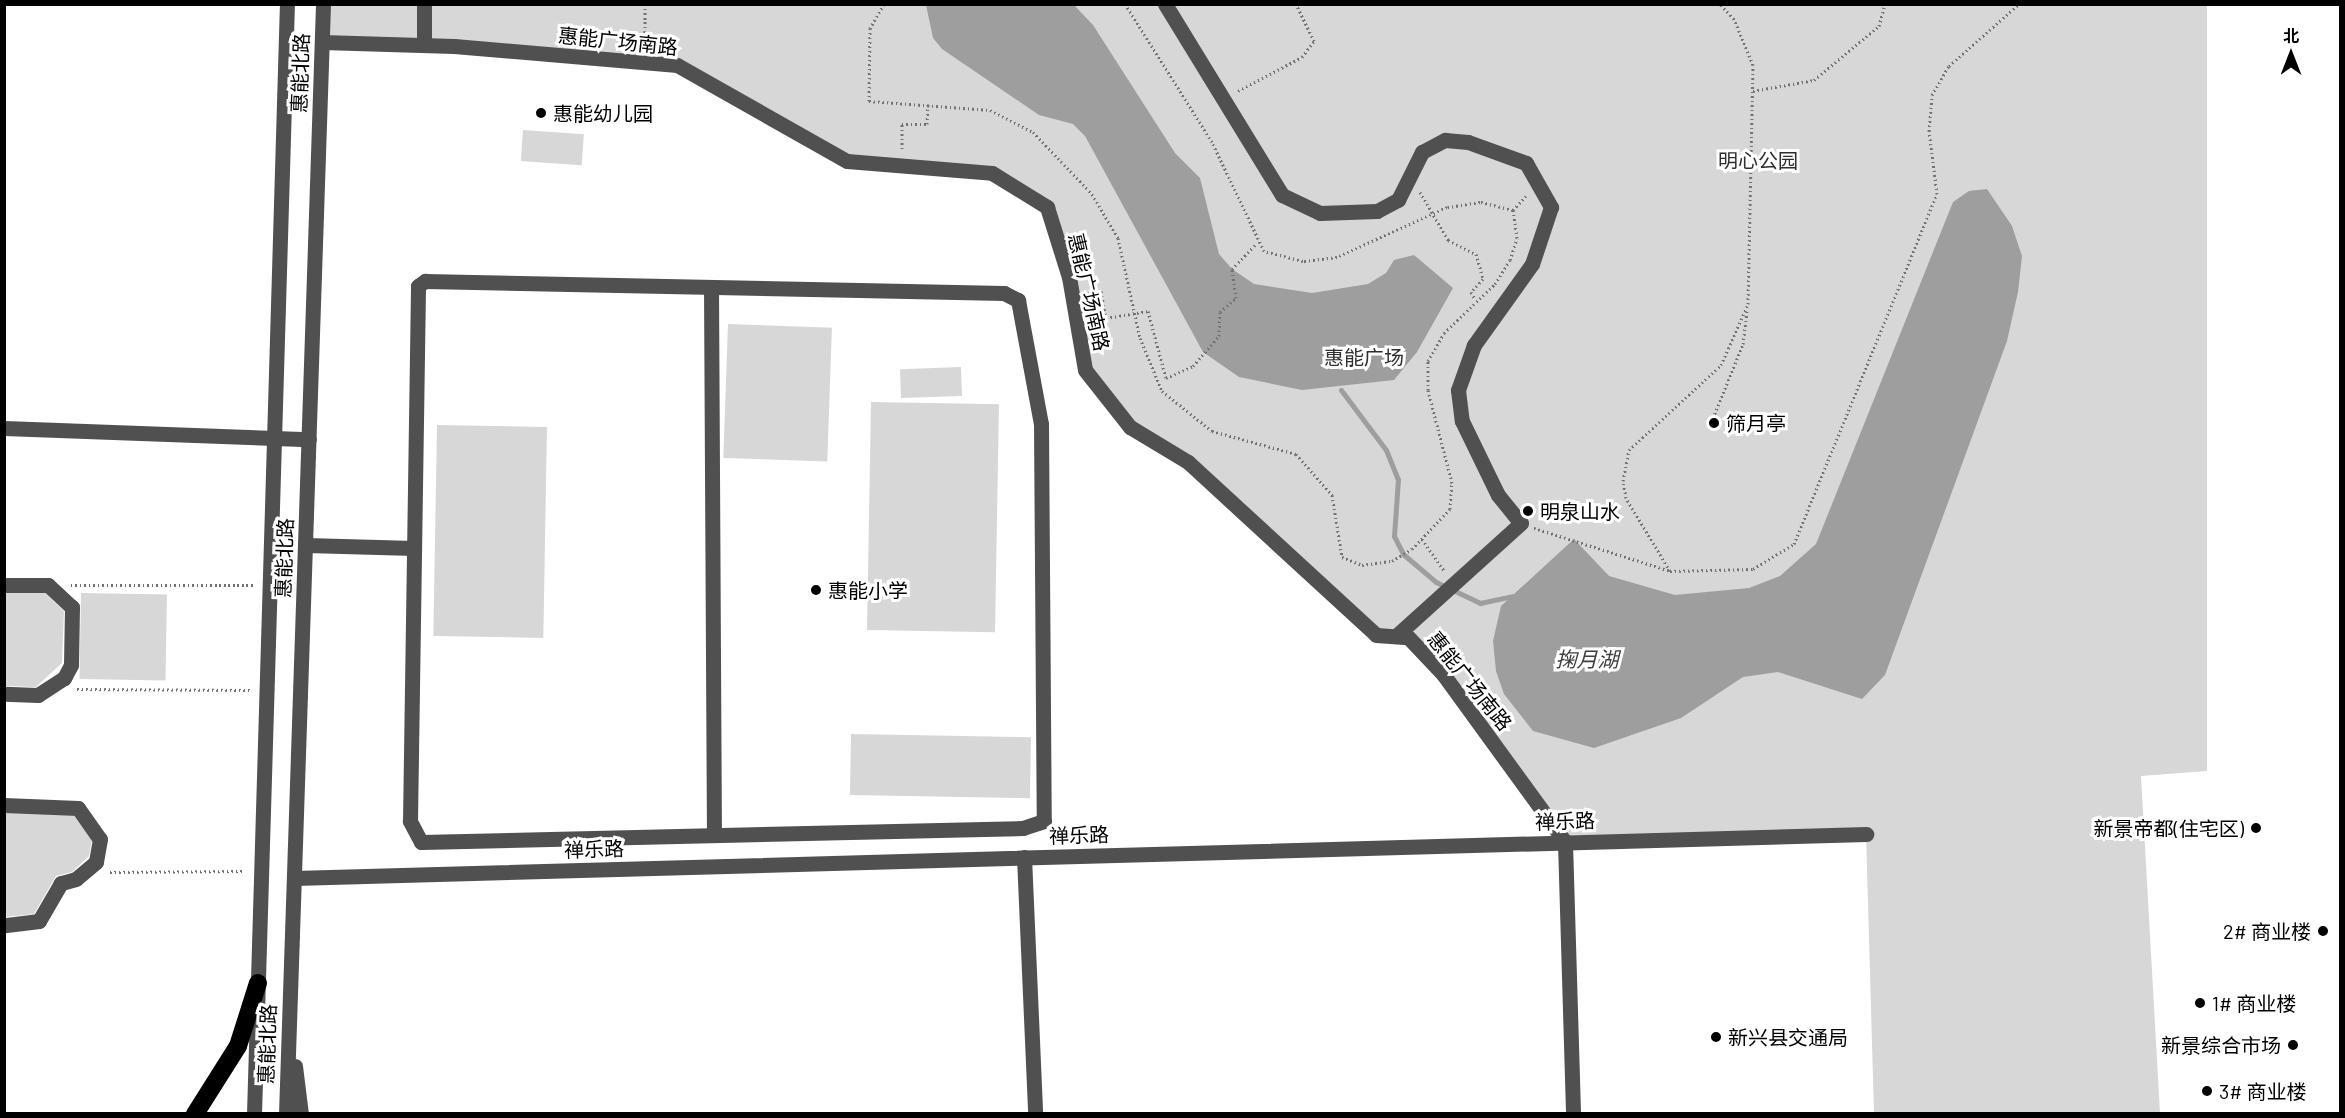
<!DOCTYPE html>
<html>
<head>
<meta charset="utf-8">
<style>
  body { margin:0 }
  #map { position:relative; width:2345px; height:1118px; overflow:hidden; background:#fff; font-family:Barlow,"Noto Sans SC",sans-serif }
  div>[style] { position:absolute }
  .green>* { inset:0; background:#d7d7d7; transform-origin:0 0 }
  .water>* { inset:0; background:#9e9e9e }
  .stream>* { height:5px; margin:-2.5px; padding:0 2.5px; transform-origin:2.5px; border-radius:2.5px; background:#9e9e9e }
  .path>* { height:3px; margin-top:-1.5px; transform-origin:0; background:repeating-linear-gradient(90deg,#727272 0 1.5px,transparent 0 4.5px) }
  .minor>* { height:15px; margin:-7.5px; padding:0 7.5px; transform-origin:7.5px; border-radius:7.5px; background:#505050 }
  .highway>* { height:18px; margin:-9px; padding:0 9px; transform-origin:9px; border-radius:9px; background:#000 }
  .dots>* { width:16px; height:16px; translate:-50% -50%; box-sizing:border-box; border:3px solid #fff; border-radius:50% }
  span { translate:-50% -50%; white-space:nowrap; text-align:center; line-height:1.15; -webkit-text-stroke:6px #fff; paint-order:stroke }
  .street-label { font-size:20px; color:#000 }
  .poi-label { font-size:20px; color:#000 }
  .left { translate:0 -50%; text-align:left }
  .right { translate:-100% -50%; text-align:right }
  .park-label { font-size:20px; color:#2e2e2e }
  .water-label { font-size:21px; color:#3f3f3f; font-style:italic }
  .frame { position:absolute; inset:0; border:6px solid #000; pointer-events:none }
  .north { position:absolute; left:2261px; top:24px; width:60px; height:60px; -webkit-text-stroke:4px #fff; paint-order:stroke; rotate:0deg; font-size:16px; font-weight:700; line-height:24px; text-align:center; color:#000 }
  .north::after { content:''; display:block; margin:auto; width:21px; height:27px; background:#000; clip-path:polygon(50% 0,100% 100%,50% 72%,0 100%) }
</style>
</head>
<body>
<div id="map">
  <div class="green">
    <i style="clip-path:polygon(323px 4px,2207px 5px,2207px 771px,2141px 776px,2160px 1113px,1874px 1113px,1866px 834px,1565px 842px,1408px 637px,1376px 635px,1188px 462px,1130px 427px,1085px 370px,1047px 207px,992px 173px,847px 161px,677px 65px,322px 42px)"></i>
    <i style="left:523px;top:130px;width:61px;height:31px;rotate:4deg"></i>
    <i style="left:728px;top:324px;width:104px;height:134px;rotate:2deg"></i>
    <i style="left:961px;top:367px;width:29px;height:61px;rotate:88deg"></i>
    <i style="left:871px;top:402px;width:128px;height:228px;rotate:1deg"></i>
    <i style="left:437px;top:425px;width:110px;height:211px;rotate:1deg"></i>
    <i style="clip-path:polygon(5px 593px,45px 593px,64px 611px,62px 663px,36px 687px,5px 686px)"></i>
    <i style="left:81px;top:593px;width:86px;height:86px;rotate:1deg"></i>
    <i style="left:851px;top:734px;width:180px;height:61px;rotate:1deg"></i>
    <i style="clip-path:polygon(61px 812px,75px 816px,92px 840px,89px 856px,72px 872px,56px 876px,34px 914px,5px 917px,4px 813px)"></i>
  </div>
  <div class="water">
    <i style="clip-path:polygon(1073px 4px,1093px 25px,1175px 153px,1200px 178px,1219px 254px,1232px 269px,1254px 284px,1312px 293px,1368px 284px,1386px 273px,1394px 260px,1414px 255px,1453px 288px,1417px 352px,1394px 380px,1302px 390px,1239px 377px,1203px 352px,1085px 136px,1073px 124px,1039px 115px,942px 49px,933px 38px,926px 5px)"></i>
    <i style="clip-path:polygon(1987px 189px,2012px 226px,2022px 256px,2018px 292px,2007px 341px,1885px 675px,1862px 699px,1778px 672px,1743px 677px,1681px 718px,1594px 748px,1533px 731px,1504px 694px,1496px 671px,1493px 641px,1501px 606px,1574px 539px,1609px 576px,1675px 595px,1749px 588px,1780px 576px,1816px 544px,1953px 202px,1969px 191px)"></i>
  </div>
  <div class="stream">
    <i style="left:1341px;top:390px;width:75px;rotate:53.1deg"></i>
    <i style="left:1386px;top:450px;width:31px;rotate:68deg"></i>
    <i style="left:1398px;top:479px;width:57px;rotate:94deg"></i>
    <i style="left:1394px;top:536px;width:20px;rotate:63deg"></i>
    <i style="left:1403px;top:554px;width:43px;rotate:40.3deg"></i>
    <i style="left:1436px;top:582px;width:49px;rotate:25.5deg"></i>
    <i style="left:1480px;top:603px;width:33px;rotate:-12deg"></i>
  </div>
  <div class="path">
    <i style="left:645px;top:4px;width:44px;rotate:90deg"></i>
    <i style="left:884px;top:4px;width:28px;rotate:120deg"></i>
    <i style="left:870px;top:28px;width:73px;rotate:90.8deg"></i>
    <i style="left:869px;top:101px;width:121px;rotate:4.3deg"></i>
    <i style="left:990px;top:110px;width:48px;rotate:27.1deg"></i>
    <i style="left:1033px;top:132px;width:86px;rotate:46.4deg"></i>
    <i style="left:1092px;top:194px;width:51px;rotate:59.4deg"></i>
    <i style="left:1118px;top:238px;width:102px;rotate:77.6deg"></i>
    <i style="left:1140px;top:338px;width:57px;rotate:67.5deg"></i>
    <i style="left:1162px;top:391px;width:64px;rotate:38.7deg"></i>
    <i style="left:1212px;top:431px;width:87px;rotate:15.3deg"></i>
    <i style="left:1296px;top:454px;width:55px;rotate:48.7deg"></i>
    <i style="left:1332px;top:495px;width:63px;rotate:80.8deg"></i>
    <i style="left:1342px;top:557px;width:22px;rotate:22deg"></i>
    <i style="left:1362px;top:565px;width:30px;rotate:-8deg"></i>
    <i style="left:1392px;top:561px;width:23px;rotate:-31deg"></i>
    <i style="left:1412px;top:549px;width:55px;rotate:-46.5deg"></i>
    <i style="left:1450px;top:509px;width:26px;rotate:-86deg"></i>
    <i style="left:1452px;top:483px;width:96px;rotate:-104.5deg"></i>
    <i style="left:1428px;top:390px;width:29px;rotate:-90deg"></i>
    <i style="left:1428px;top:361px;width:32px;rotate:-60deg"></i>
    <i style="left:1444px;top:333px;width:71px;rotate:-43.9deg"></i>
    <i style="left:1495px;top:284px;width:28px;rotate:-58deg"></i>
    <i style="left:1510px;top:260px;width:23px;rotate:-72deg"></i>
    <i style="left:1517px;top:238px;width:28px;rotate:-98deg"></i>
    <i style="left:1513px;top:210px;width:34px;rotate:-166deg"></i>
    <i style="left:1480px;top:202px;width:33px;rotate:171deg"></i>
    <i style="left:1447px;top:207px;width:121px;rotate:155.6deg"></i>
    <i style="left:1337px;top:257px;width:34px;rotate:173deg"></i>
    <i style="left:1303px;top:261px;width:40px;rotate:-165.6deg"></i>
    <i style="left:1264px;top:251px;width:121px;rotate:-115.5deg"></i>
    <i style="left:1212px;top:142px;width:163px;rotate:-122.2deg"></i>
    <i style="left:1238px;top:91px;width:72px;rotate:-28deg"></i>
    <i style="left:1302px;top:57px;width:20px;rotate:-53deg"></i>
    <i style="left:1314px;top:41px;width:41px;rotate:-115.9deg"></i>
    <i style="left:1753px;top:91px;width:62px;rotate:-10.2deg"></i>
    <i style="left:1814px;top:80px;width:85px;rotate:-39.7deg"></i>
    <i style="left:1879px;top:26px;width:23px;rotate:-75deg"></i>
    <i style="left:902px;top:149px;width:25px;rotate:-90deg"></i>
    <i style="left:902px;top:124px;width:25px"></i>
    <i style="left:927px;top:124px;width:20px;rotate:-87deg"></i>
    <i style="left:1420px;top:192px;width:56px;rotate:59.7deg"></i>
    <i style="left:1448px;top:240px;width:31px;rotate:27deg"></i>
    <i style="left:1476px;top:254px;width:26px;rotate:74deg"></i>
    <i style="left:1483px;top:279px;width:18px;rotate:133deg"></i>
    <i style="left:1471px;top:292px;width:8px;rotate:60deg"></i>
    <i style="left:1513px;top:210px;width:19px;rotate:-47deg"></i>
    <i style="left:1088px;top:293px;width:13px;rotate:-9deg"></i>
    <i style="left:1101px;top:291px;width:27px;rotate:80deg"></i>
    <i style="left:1106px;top:318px;width:43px;rotate:-9.5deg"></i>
    <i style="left:1148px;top:311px;width:69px;rotate:75deg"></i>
    <i style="left:1166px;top:378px;width:30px;rotate:-24deg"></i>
    <i style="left:1193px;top:366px;width:40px;rotate:-49deg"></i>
    <i style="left:1219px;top:336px;width:24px;rotate:-88deg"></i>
    <i style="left:1220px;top:312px;width:21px;rotate:-41deg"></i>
    <i style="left:1236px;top:298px;width:29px;rotate:-98deg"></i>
    <i style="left:1232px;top:269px;width:35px;rotate:-46deg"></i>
    <i style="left:1713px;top:418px;width:80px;rotate:-67.9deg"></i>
    <i style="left:1743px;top:344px;width:35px;rotate:-83deg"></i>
    <i style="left:1534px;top:528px;width:143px;rotate:17.5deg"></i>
    <i style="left:1670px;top:571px;width:83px;rotate:-1.4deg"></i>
    <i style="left:1753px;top:569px;width:48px;rotate:-31.4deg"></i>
    <i style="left:1794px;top:544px;width:378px;rotate:-67.8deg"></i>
    <i style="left:1937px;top:194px;width:64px;rotate:-97.2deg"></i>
    <i style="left:1929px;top:131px;width:36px;rotate:-85deg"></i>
    <i style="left:1932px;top:95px;width:34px;rotate:-60deg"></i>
    <i style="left:1949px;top:66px;width:94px;rotate:-41.5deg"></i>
    <i style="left:1422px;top:539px;width:40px;rotate:55.1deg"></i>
    <i style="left:1670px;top:571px;width:85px;rotate:-121.1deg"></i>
    <i style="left:1626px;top:498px;width:17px;rotate:-100deg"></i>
    <i style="left:1623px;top:481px;width:32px;rotate:-79deg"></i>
    <i style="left:1629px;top:450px;width:125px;rotate:-42.7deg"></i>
    <i style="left:1721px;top:365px;width:67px;rotate:-66.1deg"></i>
    <i style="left:1748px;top:304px;width:239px;rotate:-88.8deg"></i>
    <i style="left:1753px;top:65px;width:50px;rotate:-112.4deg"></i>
    <i style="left:1734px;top:19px;width:21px;rotate:-133deg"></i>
    <i style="left:71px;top:585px;width:183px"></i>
    <i style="left:77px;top:689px;width:174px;rotate:0.3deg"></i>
    <i style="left:110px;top:872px;width:134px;rotate:-0.4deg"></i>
  </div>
  <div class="minor">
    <i style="left:424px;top:4px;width:41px;rotate:90deg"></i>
    <i style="left:1165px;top:4px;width:224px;rotate:58.5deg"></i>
    <i style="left:1282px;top:195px;width:42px;rotate:25.3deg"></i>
    <i style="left:1320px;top:213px;width:57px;rotate:-2deg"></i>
    <i style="left:1377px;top:211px;width:24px;rotate:-28deg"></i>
    <i style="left:1398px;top:200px;width:54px;rotate:-63.4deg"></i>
    <i style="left:1422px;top:152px;width:26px;rotate:-28deg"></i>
    <i style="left:1445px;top:140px;width:23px;rotate:5deg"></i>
    <i style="left:1468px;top:142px;width:62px;rotate:19.9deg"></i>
    <i style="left:1526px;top:163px;width:51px;rotate:60.4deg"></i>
    <i style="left:1551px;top:207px;width:60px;rotate:108.4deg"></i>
    <i style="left:1532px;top:264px;width:100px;rotate:125.6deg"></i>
    <i style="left:1474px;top:345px;width:48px;rotate:109.6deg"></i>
    <i style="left:1458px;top:390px;width:31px;rotate:83deg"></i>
    <i style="left:1462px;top:421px;width:82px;rotate:64.1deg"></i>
    <i style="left:1498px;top:495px;width:36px;rotate:51deg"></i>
    <i style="left:1521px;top:523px;width:169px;rotate:137.9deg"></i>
    <i style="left:322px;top:42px;width:132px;rotate:1.7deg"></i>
    <i style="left:454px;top:46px;width:224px;rotate:4.9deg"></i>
    <i style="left:677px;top:65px;width:195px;rotate:29.5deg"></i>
    <i style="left:847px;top:161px;width:145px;rotate:4.7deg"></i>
    <i style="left:992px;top:173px;width:65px;rotate:31.7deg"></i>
    <i style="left:1047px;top:207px;width:73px;rotate:72.6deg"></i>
    <i style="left:1069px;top:277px;width:94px;rotate:80.2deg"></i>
    <i style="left:1085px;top:370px;width:73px;rotate:51.7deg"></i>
    <i style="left:1130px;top:427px;width:68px;rotate:31.1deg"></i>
    <i style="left:1188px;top:462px;width:255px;rotate:42.6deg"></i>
    <i style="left:1376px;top:635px;width:32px;rotate:4deg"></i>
    <i style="left:1408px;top:637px;width:51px;rotate:46.6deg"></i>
    <i style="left:1443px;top:674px;width:208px;rotate:54deg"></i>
    <i style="left:1565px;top:842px;width:272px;rotate:88.3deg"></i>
    <i style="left:425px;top:281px;width:579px;rotate:1.19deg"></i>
    <i style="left:1004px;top:293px;width:16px;rotate:27deg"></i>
    <i style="left:1018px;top:300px;width:126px;rotate:79.5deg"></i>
    <i style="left:1041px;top:424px;width:397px;rotate:89.6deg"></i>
    <i style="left:1044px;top:821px;width:22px;rotate:162deg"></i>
    <i style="left:1023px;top:828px;width:602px;rotate:178.67deg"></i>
    <i style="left:421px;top:842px;width:24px;rotate:-118deg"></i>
    <i style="left:410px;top:821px;width:535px;rotate:-89.14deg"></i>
    <i style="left:418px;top:286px;width:9px;rotate:-36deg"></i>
    <i style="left:711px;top:287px;width:548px;rotate:89.69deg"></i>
    <i style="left:4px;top:428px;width:305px;rotate:2.1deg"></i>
    <i style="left:306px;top:545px;width:108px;rotate:1.6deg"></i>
    <i style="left:4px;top:585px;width:44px"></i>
    <i style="left:48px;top:585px;width:33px;rotate:43deg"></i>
    <i style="left:72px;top:607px;width:58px;rotate:91deg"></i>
    <i style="left:71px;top:665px;width:15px;rotate:118deg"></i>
    <i style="left:64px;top:678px;width:31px;rotate:147deg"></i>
    <i style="left:38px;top:695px;width:34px;rotate:-178deg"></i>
    <i style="left:4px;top:805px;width:74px;rotate:2.3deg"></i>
    <i style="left:78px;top:808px;width:38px;rotate:55deg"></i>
    <i style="left:100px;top:839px;width:23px;rotate:100deg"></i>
    <i style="left:96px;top:862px;width:26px;rotate:140deg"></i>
    <i style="left:76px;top:879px;width:16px;rotate:165deg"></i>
    <i style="left:61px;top:883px;width:44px;rotate:120.1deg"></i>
    <i style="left:39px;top:921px;width:35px;rotate:173deg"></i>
    <i style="left:1024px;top:857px;width:257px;rotate:87.5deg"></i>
    <i style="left:294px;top:878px;width:1573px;rotate:-1.6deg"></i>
    <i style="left:295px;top:1066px;width:48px;rotate:82.9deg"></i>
    <i style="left:254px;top:1114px;width:1110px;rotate:-88.3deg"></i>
    <i style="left:286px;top:1114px;width:1111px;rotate:-88.09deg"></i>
  </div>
  <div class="highway">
    <i style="left:195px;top:1114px;width:80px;rotate:-57.7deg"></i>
    <i style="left:238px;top:1046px;width:66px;rotate:-72.4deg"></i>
  </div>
  <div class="dots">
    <i style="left:541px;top:113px;background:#000"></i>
    <i style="left:1714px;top:423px;background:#000"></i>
    <i style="left:1528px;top:511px;background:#000"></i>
    <i style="left:816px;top:590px;background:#000"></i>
    <i style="left:2256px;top:828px;background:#000"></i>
    <i style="left:2323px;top:931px;background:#000"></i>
    <i style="left:2200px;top:1003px;background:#000"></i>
    <i style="left:1716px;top:1037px;background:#000"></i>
    <i style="left:2293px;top:1045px;background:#000"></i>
    <i style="left:2207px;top:1091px;background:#000"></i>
  </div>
  <div class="street-label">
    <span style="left:618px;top:41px;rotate:6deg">惠能广场南路</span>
    <span style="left:300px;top:73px;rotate:-88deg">惠能北路</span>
    <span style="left:1089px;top:292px;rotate:77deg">惠能广场南路</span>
    <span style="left:284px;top:558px;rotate:-88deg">惠能北路</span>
    <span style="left:1470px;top:681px;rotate:51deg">惠能广场南路</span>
    <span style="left:1565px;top:821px;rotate:-2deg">禅乐路</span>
    <span style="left:1079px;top:835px;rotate:-2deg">禅乐路</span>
    <span style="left:594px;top:849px;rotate:-2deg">禅乐路</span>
    <span style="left:267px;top:1044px;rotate:-88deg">惠能北路</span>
  </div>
  <div class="poi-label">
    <span class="left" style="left:553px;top:113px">惠能幼儿园</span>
    <span class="left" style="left:1726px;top:423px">筛月亭</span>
    <span class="left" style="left:1540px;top:511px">明泉山水</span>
    <span class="left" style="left:828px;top:590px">惠能小学</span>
    <span class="right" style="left:2244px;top:828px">新景帝都(住宅区)</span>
    <span class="right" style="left:2311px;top:931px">2# 商业楼</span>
    <span class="left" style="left:2212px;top:1003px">1# 商业楼</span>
    <span class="left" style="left:1728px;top:1037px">新兴县交通局</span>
    <span class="right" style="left:2281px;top:1045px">新景综合市场</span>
    <span class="left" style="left:2219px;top:1091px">3# 商业楼</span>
  </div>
  <div class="park-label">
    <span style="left:1758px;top:160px">明心公园</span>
    <span style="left:1364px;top:357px">惠能广场</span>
  </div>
  <div class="water-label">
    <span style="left:1587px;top:659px">掬月湖</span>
  </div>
  <div class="frame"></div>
  <div class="north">北</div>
</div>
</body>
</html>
